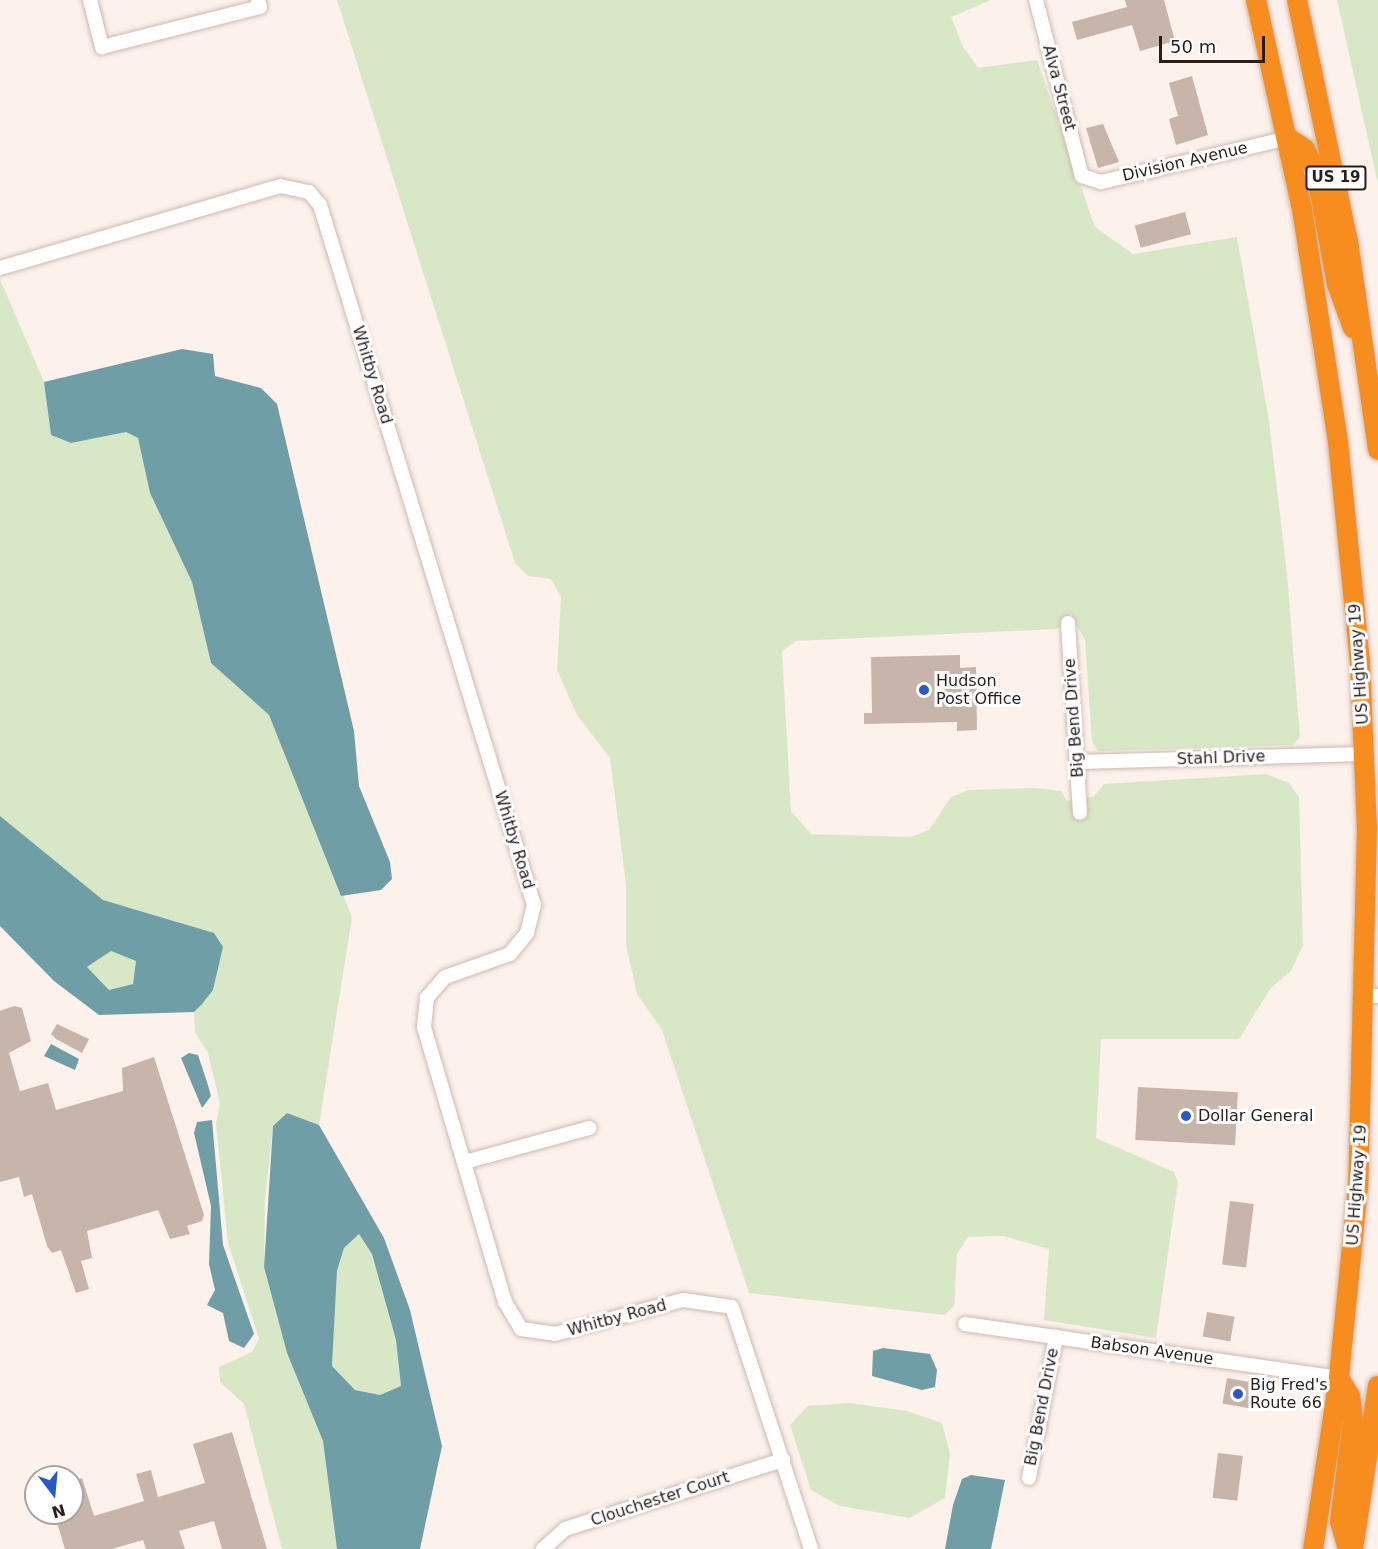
<!DOCTYPE html>
<html>
<head>
<meta charset="utf-8">
<style>
  body { margin:0 }
  #map { position:relative; width:1378px; height:1549px; overflow:hidden; background:#fdf1eb; font-family:"DejaVu Sans",sans-serif }
  div>[style] { position:absolute }
  .green>* { inset:0; background:#d8e8c6 }
  .water>* { inset:0; background:#6f9ea7 }
  .building>* { inset:0; background:#c7b5ac; transform-origin:0 0 }
  .roads { filter:drop-shadow(0 0 2px #ccbab1) drop-shadow(0 0 2px #ccbab1) }
  .minor>* { height:14px; margin:-7px; padding:0 7px; transform-origin:7px; border-radius:7px; background:#fff }
  .highway>* { height:20px; margin:-10px; padding:0 10px; transform-origin:10px; border-radius:10px; background:#f88d1f }
  .dots>* { width:16px; height:16px; translate:-50% -50%; box-sizing:border-box; border:3px solid #fff; border-radius:50% }
  span { translate:-50% -50%; white-space:nowrap; text-align:center; line-height:1.15; -webkit-text-stroke:6px #fff; paint-order:stroke }
  .shield-label span { padding:2px 4px; background:#fff; border:2px solid; border-radius:4px; -webkit-text-stroke-width:0 }
  .shield-label { font-size:15px; color:#261f1c; font-weight:700 }
  .street-label { font-size:16px; color:#261f1c }
  .poi-label { font-size:16px; color:#261f1c }
  .left { translate:0 -50%; text-align:left }
  .north { position:absolute; left:24px; top:1465px; width:60px; height:60px; box-sizing:border-box; background:#fff; border:2px solid #a8a5a4; border-radius:50%; rotate:164deg; font-size:16px; font-weight:700; line-height:24px; text-align:center; color:#261f1c }
  .north::after { content:''; display:block; margin:auto; width:21px; height:27px; background:#2759c7; clip-path:polygon(50% 0,100% 100%,50% 72%,0 100%) }
  .scale { position:absolute; left:1159px; top:36px; width:106px; height:27px; box-sizing:border-box; border:3px solid #261f1c; border-top:0; padding-left:8px; font-size:18px; line-height:21px; white-space:nowrap; color:#261f1c; -webkit-text-stroke:4px #fff; paint-order:stroke }
</style>
</head>
<body>
<div id="map">
  <div class="green">
    <i style="clip-path:polygon(337px 0,991px 0,951px 17px,963px 47px,978px 68px,1037px 60px,1095px 227px,1133px 254px,1237px 237px,1269px 421px,1287px 574px,1300px 737px,1293px 745px,1098px 751px,1092px 742px,1085px 640px,1071px 614px,1057px 629px,796px 641px,782px 651px,791px 811px,811px 834px,911px 837px,929px 830px,951px 797px,969px 790px,1035px 788px,1061px 791px,1067px 801px,1093px 797px,1104px 784px,1266px 774px,1289px 783px,1299px 797px,1303px 945px,1291px 971px,1271px 988px,1239px 1039px,1101px 1039px,1096px 1138px,1174px 1172px,1178px 1182px,1156px 1338px,1044px 1320px,1049px 1249px,1003px 1236px,968px 1237px,957px 1254px,954px 1306px,945px 1315px,749px 1293px,662px 1030px,637px 994px,626px 945px,626px 884px,610px 758px,577px 715px,557px 670px,561px 597px,551px 579px,528px 576px,515px 563px)"></i>
    <i style="clip-path:polygon(1337px 0,1378px 0,1378px 184px)"></i>
    <i style="clip-path:polygon(0 279px,44px 382px,51px 435px,71px 443px,126px 432px,138px 438px,150px 493px,192px 582px,211px 663px,269px 715px,352px 917px,319px 1125px,287px 1113px,273px 1126px,265px 1199px,264px 1267px,287px 1353px,323px 1441px,337px 1549px,282px 1549px,244px 1404px,220px 1382px,219px 1367px,252px 1352px,259px 1339px,228px 1243px,216px 1123px,220px 1103px,208px 1053px,195px 1032px,194px 1012px,213px 990px,223px 947px,174px 921px,103px 900px,0 816px)"></i>
    <i style="clip-path:polygon(111px 951px,136px 961px,133px 984px,109px 990px,87px 967px)"></i>
    <i style="clip-path:polygon(359px 1234px,372px 1254px,396px 1340px,401px 1386px,380px 1395px,355px 1390px,332px 1366px,337px 1271px,344px 1248px)"></i>
    <i style="clip-path:polygon(850px 1403px,907px 1411px,942px 1423px,950px 1454px,945px 1498px,910px 1518px,840px 1506px,811px 1490px,790px 1425px,808px 1406px)"></i>
  </div>
  <div class="water">
    <i style="clip-path:polygon(182px 349px,213px 354px,215px 376px,261px 388px,277px 404px,354px 731px,359px 786px,390px 862px,392px 879px,381px 890px,341px 896px,269px 715px,211px 663px,192px 582px,150px 493px,138px 438px,126px 432px,71px 443px,51px 435px,44px 382px)"></i>
    <i style="clip-path:polygon(evenodd,0 816px,103px 900px,214px 933px,223px 947px,213px 990px,202px 1004px,194px 1012px,99px 1015px,54px 981px,0 926px,0 816px,111px 951px,136px 961px,133px 984px,109px 990px,87px 967px,111px 951px)"></i>
    <i style="clip-path:polygon(51px 1044px,79px 1059px,75px 1070px,44px 1056px)"></i>
    <i style="clip-path:polygon(189px 1053px,198px 1055px,207px 1082px,211px 1096px,202px 1108px,181px 1058px)"></i>
    <i style="clip-path:polygon(evenodd,287px 1113px,319px 1125px,384px 1238px,410px 1310px,442px 1446px,420px 1549px,337px 1549px,323px 1441px,287px 1353px,264px 1267px,273px 1126px,287px 1113px,359px 1234px,372px 1254px,396px 1340px,401px 1386px,380px 1395px,355px 1390px,332px 1366px,337px 1271px,344px 1248px,359px 1234px)"></i>
    <i style="clip-path:polygon(212px 1120px,223px 1245px,254px 1334px,244px 1348px,229px 1341px,223px 1313px,207px 1305px,215px 1290px,209px 1264px,211px 1206px,194px 1133px,197px 1122px)"></i>
    <i style="clip-path:polygon(883px 1348px,930px 1354px,937px 1370px,935px 1387px,922px 1390px,872px 1376px,873px 1351px)"></i>
    <i style="clip-path:polygon(971px 1475px,1005px 1480px,991px 1549px,945px 1549px,953px 1505px,962px 1479px)"></i>
  </div>
  <div class="building">
    <i style="clip-path:polygon(1125px 0,1164px 0,1175px 41px,1140px 51px,1132px 25px,1077px 40px,1072px 22px,1127px 7px)"></i>
    <i style="clip-path:polygon(1192px 76px,1208px 135px,1176px 145px,1169px 119px,1178px 116px,1169px 83px)"></i>
    <i style="clip-path:polygon(1103px 124px,1119px 162px,1098px 168px,1086px 128px)"></i>
    <i style="left:1185px;top:212px;width:23px;height:52px;rotate:75deg"></i>
    <i style="clip-path:polygon(960px 655px,960px 668px,976px 667px,977px 730px,957px 731px,957px 722px,864px 724px,864px 713px,872px 713px,871px 657px)"></i>
    <i style="clip-path:polygon(14px 1006px,22px 1008px,31px 1041px,9px 1053px,20px 1091px,48px 1083px,56px 1110px,123px 1091px,122px 1068px,154px 1057px,204px 1215px,202px 1221px,187px 1226px,190px 1234px,170px 1239px,158px 1210px,87px 1231px,92px 1258px,81px 1261px,89px 1289px,76px 1293px,61px 1250px,52px 1253px,47px 1246px,32px 1194px,24px 1197px,19px 1177px,0 1182px,0 1011px)"></i>
    <i style="clip-path:polygon(57px 1024px,89px 1039px,82px 1053px,56px 1039px,51px 1034px)"></i>
    <i style="left:1138px;top:1087px;width:100px;height:53px;rotate:3deg"></i>
    <i style="left:1230px;top:1201px;width:24px;height:64px;rotate:7deg"></i>
    <i style="left:1207px;top:1312px;width:28px;height:25px;rotate:10deg"></i>
    <i style="left:1227px;top:1378px;width:27px;height:26px;rotate:10deg"></i>
    <i style="clip-path:polygon(232px 1432px,267px 1549px,222px 1549px,214px 1521px,179px 1531px,185px 1549px,146px 1549px,143px 1540px,112px 1549px,65px 1549px,54px 1513px,72px 1513px,72px 1481px,82px 1478px,94px 1516px,144px 1501px,136px 1474px,151px 1470px,158px 1497px,205px 1483px,193px 1444px)"></i>
    <i style="left:1218px;top:1453px;width:25px;height:45px;rotate:7deg"></i>
  </div>
  <div class="roads">
    <div class="minor">
      <i style="left:90px;top:0;width:49px;rotate:75.7deg"></i>
      <i style="left:102px;top:47px;width:163px;rotate:-14.2deg"></i>
      <i style="left:260px;top:7px;width:7px;rotate:-106deg"></i>
      <i style="left:1036px;top:0;width:182px;rotate:75.4deg"></i>
      <i style="left:1082px;top:176px;width:20px;rotate:18deg"></i>
      <i style="left:1101px;top:182px;width:192px;rotate:-13.2deg"></i>
      <i style="left:0;top:268px;width:292px;rotate:-16.3deg"></i>
      <i style="left:280px;top:186px;width:30px;rotate:12deg"></i>
      <i style="left:309px;top:192px;width:17px;rotate:50deg"></i>
      <i style="left:320px;top:205px;width:732px;rotate:73deg"></i>
      <i style="left:534px;top:905px;width:29px;rotate:104deg"></i>
      <i style="left:527px;top:933px;width:27px;rotate:129deg"></i>
      <i style="left:510px;top:954px;width:69px;rotate:160.5deg"></i>
      <i style="left:445px;top:977px;width:28px;rotate:131deg"></i>
      <i style="left:427px;top:998px;width:29px;rotate:96deg"></i>
      <i style="left:424px;top:1027px;width:287px;rotate:73.6deg"></i>
      <i style="left:505px;top:1302px;width:31px;rotate:59deg"></i>
      <i style="left:521px;top:1329px;width:34px;rotate:8deg"></i>
      <i style="left:555px;top:1334px;width:132px;rotate:-14.9deg"></i>
      <i style="left:683px;top:1300px;width:49px;rotate:8.1deg"></i>
      <i style="left:732px;top:1307px;width:255px;rotate:71.9deg"></i>
      <i style="left:1068px;top:623px;width:190px;rotate:86.4deg"></i>
      <i style="left:1077px;top:762px;width:287px;rotate:-1.6deg"></i>
      <i style="left:1367px;top:996px;width:11px"></i>
      <i style="left:465px;top:1162px;width:129px;rotate:-15.3deg"></i>
      <i style="left:965px;top:1324px;width:378px;rotate:8.2deg"></i>
      <i style="left:1029px;top:1478px;width:144px;rotate:-79.2deg"></i>
      <i style="left:543px;top:1549px;width:30px;rotate:-42deg"></i>
      <i style="left:565px;top:1529px;width:229px;rotate:-17.6deg"></i>
    </div>
    <div class="highway">
      <i style="left:1256px;top:0;width:214px;rotate:77.6deg"></i>
      <i style="left:1302px;top:209px;width:236px;rotate:81.2deg"></i>
      <i style="left:1338px;top:442px;width:222px;rotate:84.3deg"></i>
      <i style="left:1360px;top:663px;width:164px;rotate:87.6deg"></i>
      <i style="left:1367px;top:827px;width:359px;rotate:91.4deg"></i>
      <i style="left:1358px;top:1186px;width:193px;rotate:95.7deg"></i>
      <i style="left:1339px;top:1378px;width:173px;rotate:98.6deg"></i>
      <i style="left:1297px;top:0;width:246px;rotate:78.1deg"></i>
      <i style="left:1348px;top:241px;width:211px;rotate:81.8deg"></i>
      <i style="left:1288px;top:138px;width:20px;rotate:33deg"></i>
      <i style="left:1305px;top:149px;width:25px;rotate:64deg"></i>
      <i style="left:1316px;top:172px;width:114px;rotate:79.4deg"></i>
      <i style="left:1337px;top:284px;width:47px;rotate:70deg"></i>
      <i style="left:1339px;top:1378px;width:21px;rotate:59deg"></i>
      <i style="left:1350px;top:1396px;width:24px;rotate:83deg"></i>
      <i style="left:1353px;top:1420px;width:102px;rotate:97.3deg"></i>
      <i style="left:1340px;top:1521px;width:29px;rotate:74deg"></i>
      <i style="left:1353px;top:1549px;width:165px;rotate:-81.3deg"></i>
    </div>
  </div>
  <div class="dots">
    <i style="left:924px;top:690px;background:#2759c7"></i>
    <i style="left:1186px;top:1116px;background:#2759c7"></i>
    <i style="left:1238px;top:1394px;background:#2759c7"></i>
  </div>
  <div class="shield-label">
    <span style="left:1336px;top:178px">US 19</span>
  </div>
  <div class="street-label">
    <span style="left:1059px;top:88px;rotate:75deg">Alva Street</span>
    <span style="left:1185px;top:162px;rotate:-13deg">Division Avenue</span>
    <span style="left:372px;top:375px;rotate:73deg">Whitby Road</span>
    <span style="left:1359px;top:664px;rotate:-94deg">US Highway 19</span>
    <span style="left:1074px;top:718px;rotate:-94deg">Big Bend Drive</span>
    <span style="left:1221px;top:758px;rotate:-2deg">Stahl Drive</span>
    <span style="left:514px;top:840px;rotate:73deg">Whitby Road</span>
    <span style="left:1357px;top:1185px;rotate:-86deg">US Highway 19</span>
    <span style="left:617px;top:1318px;rotate:-15deg">Whitby Road</span>
    <span style="left:1152px;top:1351px;rotate:8deg">Babson Avenue</span>
    <span style="left:1042px;top:1407px;rotate:-79deg">Big Bend Drive</span>
    <span style="left:660px;top:1499px;rotate:-18deg">Clouchester Court</span>
  </div>
  <div class="poi-label">
    <span class="left" style="left:936px;top:690px">Hudson<br>Post Office</span>
    <span class="left" style="left:1198px;top:1116px">Dollar General</span>
    <span class="left" style="left:1250px;top:1394px">Big Fred's<br>Route 66</span>
  </div>
  <div class="north">N</div>
  <div class="scale">50 m</div>
</div>
</body>
</html>
